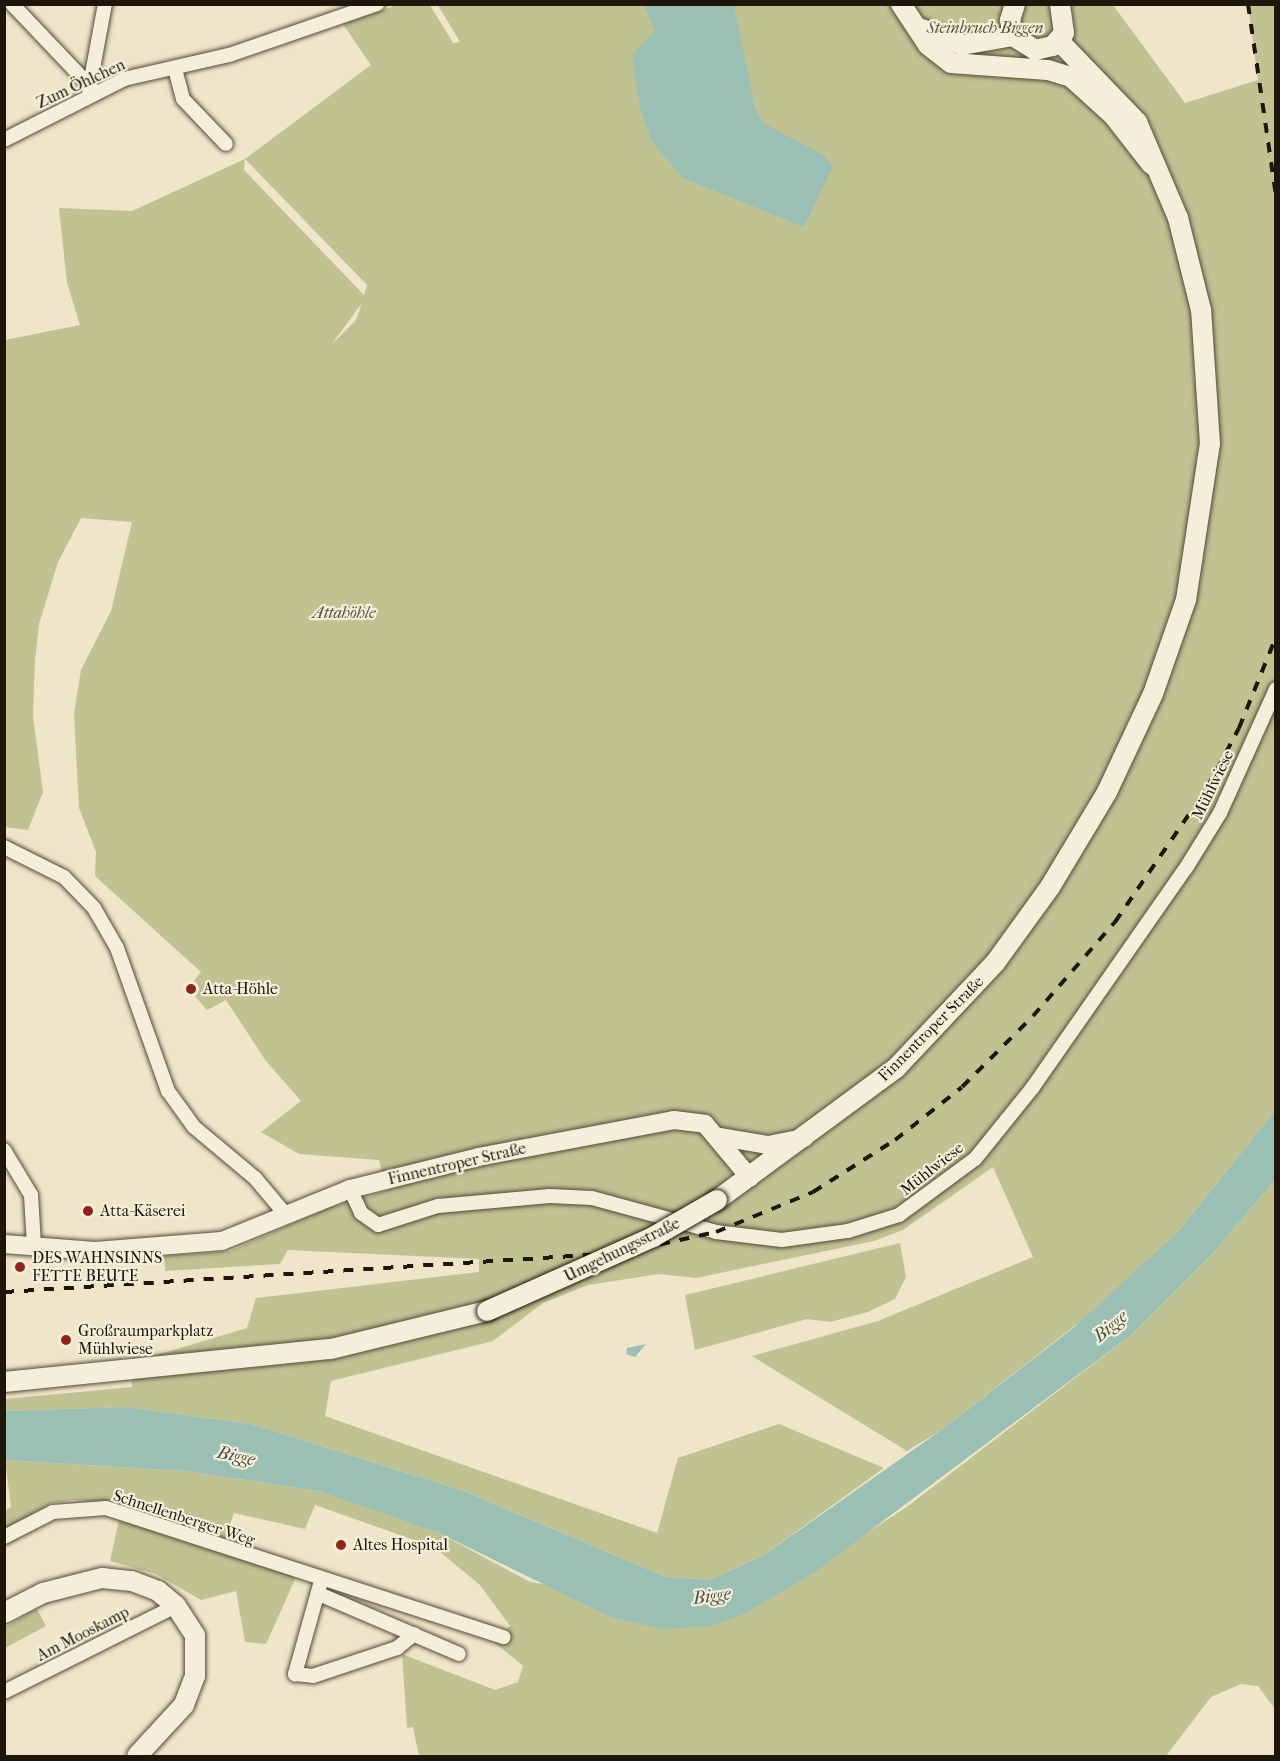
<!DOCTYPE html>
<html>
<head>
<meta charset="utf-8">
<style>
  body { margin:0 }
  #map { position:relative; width:1280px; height:1761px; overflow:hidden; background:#efe5c8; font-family:"IM FELL French Canon",serif }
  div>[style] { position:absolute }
  .green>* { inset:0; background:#c0c292 }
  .water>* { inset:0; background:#9abfb4 }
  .roads { filter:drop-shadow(0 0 2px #54493a) drop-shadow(0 0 2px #54493a) }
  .minor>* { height:14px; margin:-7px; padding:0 7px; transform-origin:7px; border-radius:7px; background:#f5eedb }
  .tertiary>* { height:18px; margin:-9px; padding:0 9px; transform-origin:9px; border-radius:9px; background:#f5eedb }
  .secondary>* { height:20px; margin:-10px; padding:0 10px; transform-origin:10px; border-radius:10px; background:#f5eedb }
  .rail>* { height:4px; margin-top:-2px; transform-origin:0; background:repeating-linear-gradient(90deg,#20150b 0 10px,transparent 0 20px) }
  .bridges { filter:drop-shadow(0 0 2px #20150b) drop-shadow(0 0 2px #20150b) }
  .secondary-bridge>* { height:20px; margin:-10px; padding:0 10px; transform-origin:10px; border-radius:10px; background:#f5eedb }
  .dots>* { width:16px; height:16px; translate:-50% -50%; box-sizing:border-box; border:3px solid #f5eedb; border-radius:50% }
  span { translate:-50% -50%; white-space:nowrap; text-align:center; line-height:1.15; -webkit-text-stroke:4.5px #f5eedb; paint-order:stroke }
  .park-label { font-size:16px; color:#58523a; font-style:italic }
  .street-label { font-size:16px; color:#20150b }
  .poi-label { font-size:16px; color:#20150b }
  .left { translate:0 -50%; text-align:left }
  .water-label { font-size:18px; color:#4b5046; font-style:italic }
  .frame { position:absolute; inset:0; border:6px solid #20150b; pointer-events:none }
</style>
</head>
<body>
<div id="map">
  <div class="green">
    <i style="clip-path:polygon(evenodd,397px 5px,430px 5px,453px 43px,460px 42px,438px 5px,1113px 5px,1185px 103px,1258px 80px,1248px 5px,1275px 5px,1275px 1111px,1176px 1234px,1104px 1303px,940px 1431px,907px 1451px,752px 1356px,878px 1321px,1033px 1257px,993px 1167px,903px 1230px,874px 1241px,696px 1278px,659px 1274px,588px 1285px,543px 1303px,493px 1341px,331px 1381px,325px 1416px,657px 1533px,678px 1458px,779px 1424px,884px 1468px,764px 1555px,710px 1580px,666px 1577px,461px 1490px,251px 1424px,126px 1407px,5px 1411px,5px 1399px,132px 1387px,130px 1363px,247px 1328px,256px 1298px,479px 1272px,479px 1259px,288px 1250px,280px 1264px,165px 1271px,164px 1256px,230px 1251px,328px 1208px,386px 1191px,379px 1160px,299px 1154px,261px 1132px,301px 1101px,266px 1061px,226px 1000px,207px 1010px,188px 988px,201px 972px,95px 876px,96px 852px,79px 808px,74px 714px,81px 670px,111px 611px,132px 522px,81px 518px,58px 562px,39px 624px,35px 660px,33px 716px,43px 792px,28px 830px,5px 827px,5px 340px,80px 325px,67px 283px,59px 208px,132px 211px,245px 159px,371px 65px,343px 24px,397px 5px,245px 159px,367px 285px,364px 295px,244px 170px,245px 159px,397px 5px,362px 303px,356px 320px,331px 345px,362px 303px)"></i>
    <i style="clip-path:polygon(1275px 1180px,1275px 1709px,1258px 1686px,1241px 1684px,1211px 1697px,1166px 1756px,419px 1756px,413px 1727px,407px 1728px,402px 1654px,495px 1690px,518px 1682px,523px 1666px,494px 1642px,510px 1626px,480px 1585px,434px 1547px,315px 1505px,305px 1529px,234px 1513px,224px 1540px,119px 1504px,74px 1500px,51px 1503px,5px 1530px,4px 1511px,11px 1507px,5px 1460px,185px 1471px,319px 1491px,379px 1509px,437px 1532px,530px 1582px,744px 1614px,908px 1506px,1131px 1335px,1214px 1252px)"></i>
    <i style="clip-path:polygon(900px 1243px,906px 1277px,895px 1299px,868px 1312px,830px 1322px,807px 1319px,695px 1350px,685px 1295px)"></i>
    <i style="clip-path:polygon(119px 1520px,296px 1577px,266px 1644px,245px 1642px,236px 1591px,201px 1600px,156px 1574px,110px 1561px)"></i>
    <i style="clip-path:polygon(37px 1609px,46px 1626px,5px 1648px,5px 1627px)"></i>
  </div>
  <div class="water">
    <i style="clip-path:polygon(644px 5px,734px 5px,755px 108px,763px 123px,824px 155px,833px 166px,804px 227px,683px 178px,652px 142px,640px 108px,632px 55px,655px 31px)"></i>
    <i style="clip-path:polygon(1275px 1111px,1275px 1180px,1214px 1252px,1131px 1335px,815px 1572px,744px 1614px,710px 1626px,662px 1629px,611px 1617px,437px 1532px,319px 1491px,185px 1471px,5px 1460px,5px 1411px,126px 1407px,251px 1424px,461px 1490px,666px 1577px,710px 1580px,764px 1555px,940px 1431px,1072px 1329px,1176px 1234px)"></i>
    <i style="clip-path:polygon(646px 1344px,635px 1357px,626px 1354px,627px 1348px)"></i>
  </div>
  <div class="roads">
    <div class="minor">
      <i style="left:12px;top:4px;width:110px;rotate:46.5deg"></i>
      <i style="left:175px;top:69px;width:31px;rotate:75deg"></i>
      <i style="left:183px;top:99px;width:62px;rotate:46.3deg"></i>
      <i style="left:89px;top:90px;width:87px;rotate:-79.5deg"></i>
      <i style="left:4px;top:140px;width:135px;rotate:-26.9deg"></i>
      <i style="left:124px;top:79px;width:108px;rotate:-12.9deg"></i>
      <i style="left:229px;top:55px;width:157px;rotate:-19deg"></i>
      <i style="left:4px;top:847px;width:67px;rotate:26.6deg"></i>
      <i style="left:64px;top:877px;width:43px;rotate:45.9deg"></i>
      <i style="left:94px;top:908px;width:46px;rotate:60.1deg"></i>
      <i style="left:117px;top:948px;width:152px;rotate:70.4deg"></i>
      <i style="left:168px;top:1091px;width:44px;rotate:54.2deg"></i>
      <i style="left:194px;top:1127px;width:80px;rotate:39.9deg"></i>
      <i style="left:255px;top:1178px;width:48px;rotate:50deg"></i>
      <i style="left:4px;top:1150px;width:52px;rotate:59deg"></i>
      <i style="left:31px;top:1195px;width:51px;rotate:86.6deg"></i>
      <i style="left:350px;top:1189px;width:26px;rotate:65deg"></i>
      <i style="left:361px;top:1213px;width:21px;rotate:35deg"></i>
      <i style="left:378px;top:1225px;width:63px;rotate:-17.6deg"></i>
      <i style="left:438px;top:1206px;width:112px;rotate:-5.1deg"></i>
      <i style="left:550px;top:1196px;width:42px;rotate:2.7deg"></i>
      <i style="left:592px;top:1198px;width:129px;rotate:15.3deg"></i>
      <i style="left:716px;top:1232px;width:66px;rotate:6.9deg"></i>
      <i style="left:782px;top:1240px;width:67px;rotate:-7.8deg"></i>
      <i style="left:848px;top:1231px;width:53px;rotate:-17.4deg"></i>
      <i style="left:899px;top:1215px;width:94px;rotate:-36.4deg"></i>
      <i style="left:975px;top:1159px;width:92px;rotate:-51.1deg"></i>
      <i style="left:1033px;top:1087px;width:267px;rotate:-55.1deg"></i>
      <i style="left:1186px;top:868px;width:65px;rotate:-58.3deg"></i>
      <i style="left:1220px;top:813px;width:136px;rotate:-65.7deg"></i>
      <i style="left:4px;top:1537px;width:55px;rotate:-27deg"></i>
      <i style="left:53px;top:1512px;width:53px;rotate:-4.3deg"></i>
      <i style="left:106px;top:1508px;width:418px;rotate:18deg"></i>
      <i style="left:321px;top:1581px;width:97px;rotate:105.6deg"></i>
      <i style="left:295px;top:1674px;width:18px;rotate:6deg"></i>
      <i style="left:313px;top:1676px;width:89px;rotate:-18.4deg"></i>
      <i style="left:397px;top:1648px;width:22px;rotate:-39deg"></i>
      <i style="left:319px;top:1594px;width:152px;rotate:23.2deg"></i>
      <i style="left:4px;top:1692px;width:192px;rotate:-26.6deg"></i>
    </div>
    <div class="tertiary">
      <i style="left:721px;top:1137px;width:48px;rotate:9.7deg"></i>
      <i style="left:768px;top:1145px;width:37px;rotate:-11deg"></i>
      <i style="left:4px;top:1244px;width:91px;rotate:4.4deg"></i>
      <i style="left:95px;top:1251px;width:127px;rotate:-4.5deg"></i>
      <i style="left:222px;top:1241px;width:138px;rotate:-22.1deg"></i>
      <i style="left:350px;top:1189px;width:132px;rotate:-14deg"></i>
      <i style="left:478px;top:1157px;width:199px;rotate:-10.7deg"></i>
      <i style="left:674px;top:1120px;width:31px;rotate:7deg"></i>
      <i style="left:705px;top:1124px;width:70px;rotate:50.2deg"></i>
    </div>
    <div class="secondary">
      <i style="left:901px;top:4px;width:49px;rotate:56.6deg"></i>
      <i style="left:928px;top:45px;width:29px;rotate:38deg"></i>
      <i style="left:951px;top:63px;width:97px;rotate:4.1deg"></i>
      <i style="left:1048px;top:70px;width:24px;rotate:17deg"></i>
      <i style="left:1071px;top:77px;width:57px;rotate:42.1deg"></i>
      <i style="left:1113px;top:115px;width:63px;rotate:52deg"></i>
      <i style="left:1015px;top:4px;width:17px;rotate:107deg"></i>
      <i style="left:1010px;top:20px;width:16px;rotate:79deg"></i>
      <i style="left:1013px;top:36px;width:26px;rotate:32deg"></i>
      <i style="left:1035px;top:50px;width:18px;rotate:-13deg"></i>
      <i style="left:1053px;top:46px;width:17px;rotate:-50deg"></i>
      <i style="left:1064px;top:33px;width:29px;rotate:-98deg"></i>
      <i style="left:922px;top:29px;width:43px;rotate:21.8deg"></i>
      <i style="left:962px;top:45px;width:52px;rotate:-10deg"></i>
      <i style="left:717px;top:1200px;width:222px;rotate:-36.4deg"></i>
      <i style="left:896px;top:1068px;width:144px;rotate:-46.7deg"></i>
      <i style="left:995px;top:963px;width:94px;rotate:-54.1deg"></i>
      <i style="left:1050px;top:887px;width:111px;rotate:-59deg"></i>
      <i style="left:1107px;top:792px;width:108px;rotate:-64.9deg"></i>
      <i style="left:1153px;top:694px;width:100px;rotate:-70.7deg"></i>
      <i style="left:1186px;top:600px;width:158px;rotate:-81.3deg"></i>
      <i style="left:1210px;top:444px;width:134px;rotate:-93.8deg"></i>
      <i style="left:1201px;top:310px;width:95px;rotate:-104deg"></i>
      <i style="left:1178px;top:218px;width:104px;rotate:-113.1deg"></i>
      <i style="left:1137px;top:122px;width:112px;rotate:-133.9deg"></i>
      <i style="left:4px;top:1382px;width:329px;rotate:-5.8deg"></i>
      <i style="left:331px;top:1349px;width:161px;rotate:-13.7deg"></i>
      <i style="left:4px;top:1613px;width:44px;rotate:-27.1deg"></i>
      <i style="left:43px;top:1593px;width:61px;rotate:-14.3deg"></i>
      <i style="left:102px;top:1578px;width:30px;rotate:6deg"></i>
      <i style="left:132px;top:1581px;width:28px;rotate:21deg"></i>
      <i style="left:158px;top:1591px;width:23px;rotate:40deg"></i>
      <i style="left:176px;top:1606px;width:35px;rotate:57deg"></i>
      <i style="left:195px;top:1635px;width:41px;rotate:90deg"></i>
      <i style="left:195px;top:1676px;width:31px;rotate:111deg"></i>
      <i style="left:184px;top:1705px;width:69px;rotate:132.7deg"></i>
    </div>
  </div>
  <div class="rail">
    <i style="left:1248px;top:4px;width:195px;rotate:81.7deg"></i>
    <i style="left:4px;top:1292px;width:618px;rotate:-3.62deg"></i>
    <i style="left:621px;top:1253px;width:97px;rotate:-12.5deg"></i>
    <i style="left:716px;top:1232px;width:105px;rotate:-22.4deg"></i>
    <i style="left:813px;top:1192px;width:97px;rotate:-32.4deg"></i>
    <i style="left:895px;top:1140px;width:85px;rotate:-38.3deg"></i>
    <i style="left:962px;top:1087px;width:100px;rotate:-45deg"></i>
    <i style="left:1033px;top:1016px;width:125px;rotate:-48.9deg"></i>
    <i style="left:1115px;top:922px;width:163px;rotate:-55.5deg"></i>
    <i style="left:1207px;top:788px;width:68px;rotate:-61.9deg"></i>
    <i style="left:1239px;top:728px;width:98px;rotate:-67.9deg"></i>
  </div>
  <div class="bridges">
    <div class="secondary-bridge">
      <i style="left:487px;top:1311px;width:182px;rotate:-24deg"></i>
      <i style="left:653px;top:1237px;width:74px;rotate:-30deg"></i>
    </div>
  </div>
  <div class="dots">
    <i style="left:191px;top:989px;background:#8f2418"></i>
    <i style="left:88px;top:1211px;background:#8f2418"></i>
    <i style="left:20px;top:1267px;background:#8f2418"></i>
    <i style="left:66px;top:1340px;background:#8f2418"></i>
    <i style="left:341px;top:1545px;background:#8f2418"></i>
  </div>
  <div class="park-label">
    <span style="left:985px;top:28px">Steinbruch Biggen</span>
    <span style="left:344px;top:613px">Attahöhle</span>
  </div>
  <div class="street-label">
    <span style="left:81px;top:84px;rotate:-25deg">Zum Öhlchen</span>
    <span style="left:1213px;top:785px;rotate:-64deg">Mühlwiese</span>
    <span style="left:931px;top:1029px;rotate:-45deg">Finnentroper Straße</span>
    <span style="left:457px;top:1164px;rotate:-13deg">Finnentroper Straße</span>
    <span style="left:932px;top:1169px;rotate:-38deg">Mühlwiese</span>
    <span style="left:622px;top:1250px;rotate:-26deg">Umgehungsstraße</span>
    <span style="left:184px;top:1518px;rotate:18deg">Schnellenberger Weg</span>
    <span style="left:83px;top:1634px;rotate:-27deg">Am Mooskamp</span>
  </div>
  <div class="poi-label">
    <span class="left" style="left:203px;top:989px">Atta-Höhle</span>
    <span class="left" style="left:100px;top:1211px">Atta-Käserei</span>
    <span class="left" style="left:32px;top:1267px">DES WAHNSINNS<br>FETTE BEUTE</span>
    <span class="left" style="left:78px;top:1340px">Großraumparkplatz<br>Mühlwiese</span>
    <span class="left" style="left:353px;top:1545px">Altes Hospital</span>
  </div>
  <div class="water-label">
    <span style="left:1111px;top:1327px;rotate:-40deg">Bigge</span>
    <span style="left:236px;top:1457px;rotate:12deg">Bigge</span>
    <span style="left:712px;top:1597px;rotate:-8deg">Bigge</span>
  </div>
  <div class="frame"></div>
</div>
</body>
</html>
